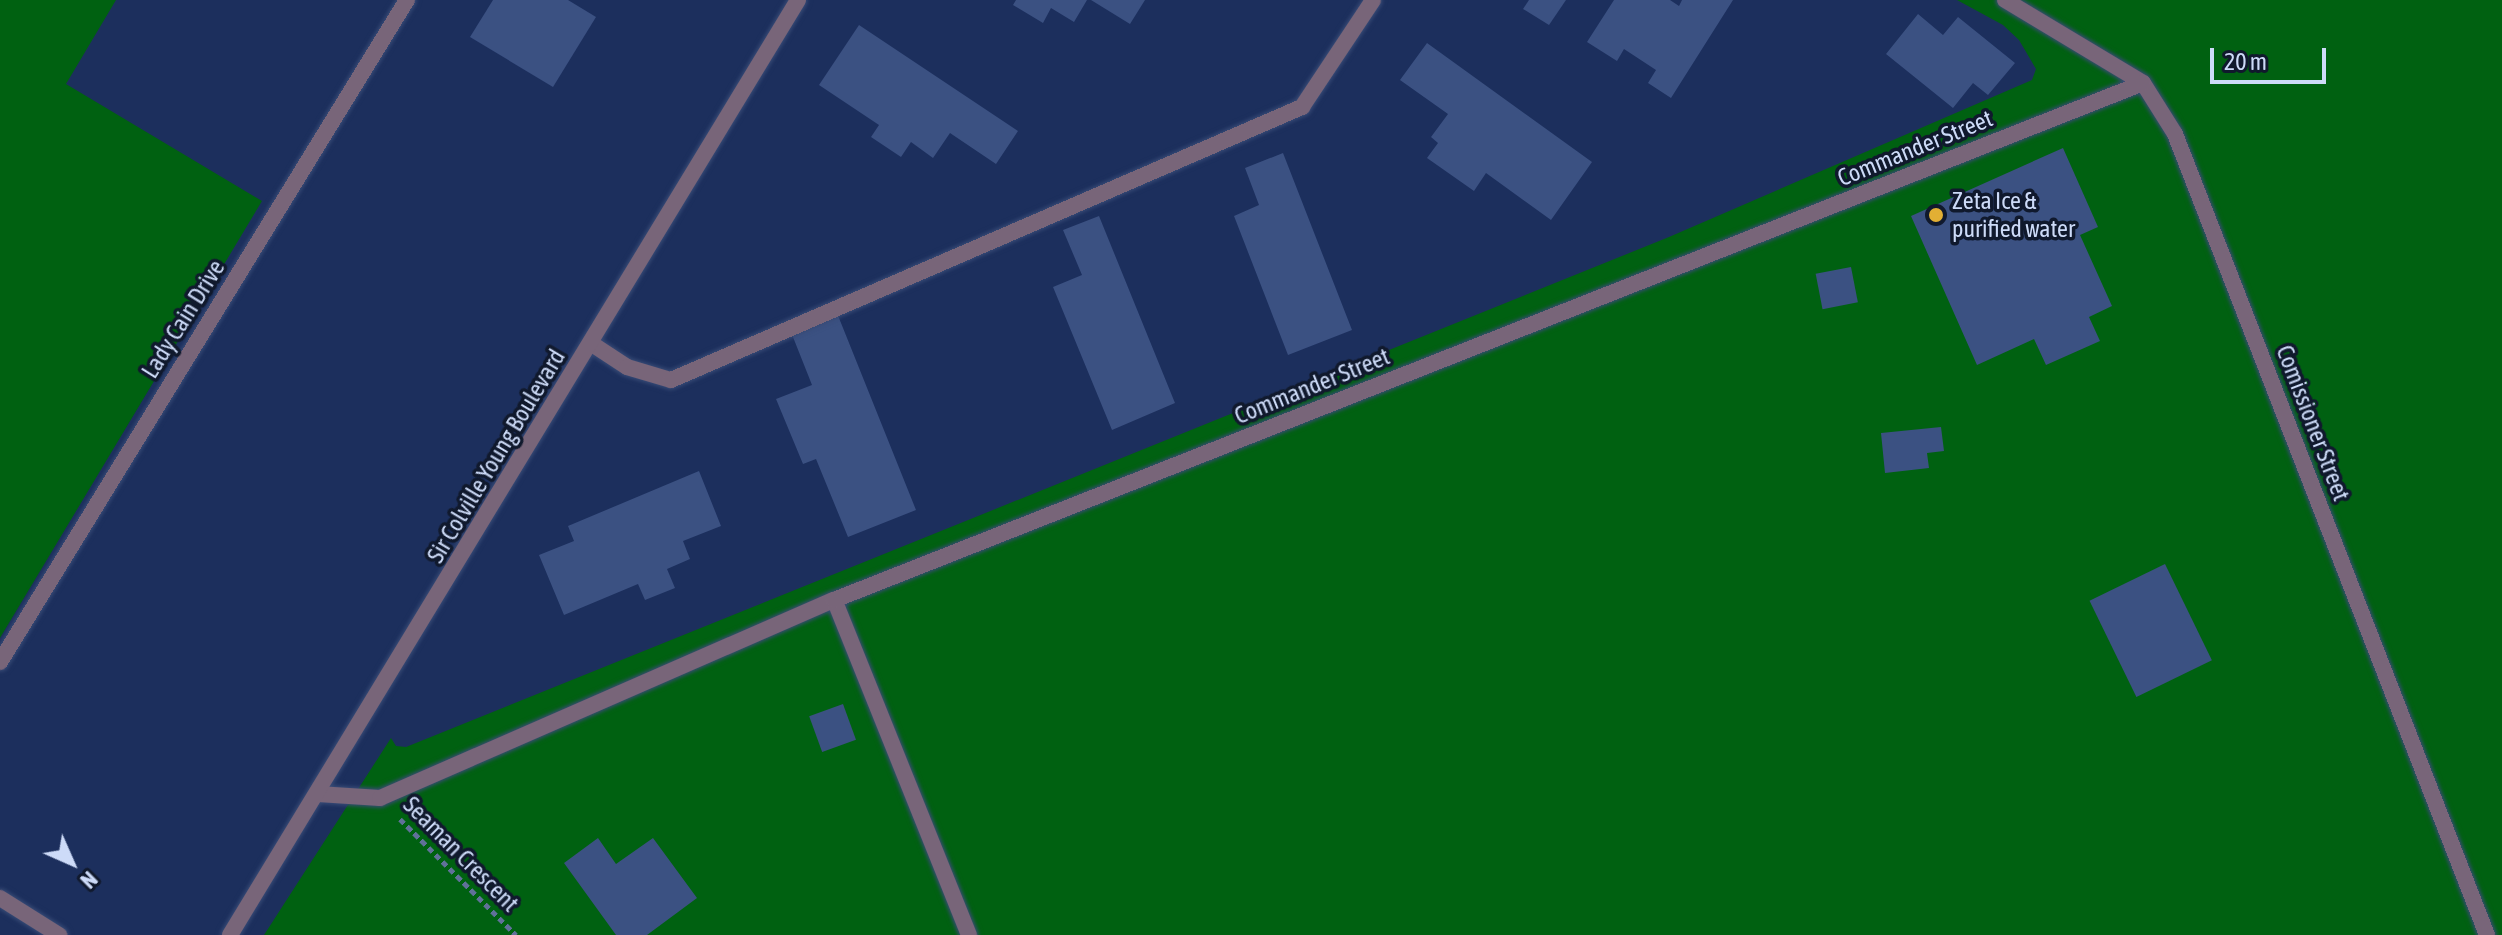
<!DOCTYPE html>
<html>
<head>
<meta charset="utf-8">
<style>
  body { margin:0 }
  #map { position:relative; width:2502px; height:935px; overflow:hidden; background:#1c2f5d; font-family:"Asap Condensed",sans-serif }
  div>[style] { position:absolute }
  .green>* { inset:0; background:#006111 }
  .building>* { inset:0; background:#3b5182; transform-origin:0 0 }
  .path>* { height:5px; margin-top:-2.5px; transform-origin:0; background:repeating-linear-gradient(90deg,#607199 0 6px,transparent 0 10px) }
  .roads { filter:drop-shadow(0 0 2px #384b76) drop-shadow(0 0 2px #384b76) }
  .minor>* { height:16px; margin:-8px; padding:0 8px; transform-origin:8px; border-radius:8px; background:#786579 }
  .dots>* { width:22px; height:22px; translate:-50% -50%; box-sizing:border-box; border:4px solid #10192d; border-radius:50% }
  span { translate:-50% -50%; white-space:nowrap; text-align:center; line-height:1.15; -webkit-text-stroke:7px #10192d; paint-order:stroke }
  .street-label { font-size:24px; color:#cddbf8 }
  .poi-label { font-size:24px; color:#cddbf8 }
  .left { translate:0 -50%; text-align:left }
  .north { position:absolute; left:32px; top:823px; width:80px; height:80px; -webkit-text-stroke:6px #10192d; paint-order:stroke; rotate:135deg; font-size:22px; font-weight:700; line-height:32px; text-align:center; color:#cddbf8 }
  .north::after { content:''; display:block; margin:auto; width:28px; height:36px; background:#cddbf8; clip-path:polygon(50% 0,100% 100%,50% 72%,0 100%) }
  .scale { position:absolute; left:2210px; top:48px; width:116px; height:36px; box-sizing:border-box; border:4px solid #cddbf8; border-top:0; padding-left:10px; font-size:24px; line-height:28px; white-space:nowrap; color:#cddbf8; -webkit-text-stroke:6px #10192d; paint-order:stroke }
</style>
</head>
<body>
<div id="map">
  <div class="green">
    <i style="clip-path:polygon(0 0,116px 0,66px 84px,262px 201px,0 638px)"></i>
    <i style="clip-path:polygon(1957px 0,2502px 0,2502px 935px,264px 935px,391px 738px,396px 746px,406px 747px,1669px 237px,2032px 80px,2036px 69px,2019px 40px,2003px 25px)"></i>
  </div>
  <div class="building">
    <i style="clip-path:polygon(493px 0,568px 0,596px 17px,553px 87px,470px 37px)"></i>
    <i style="clip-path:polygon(1016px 0,1087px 0,1074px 22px,1051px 8px,1043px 23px,1013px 5px)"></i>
    <i style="clip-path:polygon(1091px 0,1145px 0,1130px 24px)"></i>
    <i style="clip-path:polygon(1529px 0,1566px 0,1549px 25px,1523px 9px)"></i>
    <i style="clip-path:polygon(1614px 0,1670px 0,1679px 6px,1682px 0,1733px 0,1671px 98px,1648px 83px,1656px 70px,1624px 49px,1617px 61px,1587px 42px)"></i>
    <i style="clip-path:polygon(1918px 14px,1943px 35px,1958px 17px,2015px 63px,1988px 95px,1973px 83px,1953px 108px,1886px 54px)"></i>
    <i style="clip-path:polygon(859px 25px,1018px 131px,996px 164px,950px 133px,933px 158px,911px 142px,901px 157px,871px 137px,879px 125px,819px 85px)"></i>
    <i style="clip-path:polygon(1427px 43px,1592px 162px,1551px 220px,1486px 173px,1474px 191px,1427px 158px,1438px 143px,1431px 137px,1448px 114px,1400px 80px)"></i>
    <i style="clip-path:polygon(2063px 148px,2098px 227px,2080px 235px,2112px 306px,2089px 317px,2100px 341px,2046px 365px,2034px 339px,1977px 365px,1911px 216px)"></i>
    <i style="clip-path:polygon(1283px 153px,1352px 330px,1288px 355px,1234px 216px,1259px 205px,1245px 168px)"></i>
    <i style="clip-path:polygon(1099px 216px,1175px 403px,1112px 430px,1053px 287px,1082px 275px,1063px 230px)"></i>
    <i style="left:1851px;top:267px;width:36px;height:36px;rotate:79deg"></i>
    <i style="clip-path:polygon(837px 313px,916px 510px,848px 537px,816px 459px,803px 464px,776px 399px,812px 385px,791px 332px)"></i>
    <i style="clip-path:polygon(1941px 427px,1944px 451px,1927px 453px,1929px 468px,1885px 473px,1881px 433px)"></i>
    <i style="clip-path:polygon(699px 471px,721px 526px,683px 541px,690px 559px,667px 569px,675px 588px,645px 600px,638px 584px,564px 615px,539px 555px,574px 541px,568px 526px)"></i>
    <i style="left:2165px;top:564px;width:107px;height:84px;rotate:64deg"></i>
    <i style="left:843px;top:704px;width:38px;height:36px;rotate:70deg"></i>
    <i style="clip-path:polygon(598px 838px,616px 864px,653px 838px,697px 898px,647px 935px,616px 935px,564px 863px)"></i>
  </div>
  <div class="path">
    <i style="left:400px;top:819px;width:164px;rotate:45deg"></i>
  </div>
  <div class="roads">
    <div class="minor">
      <i style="left:2005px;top:0;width:161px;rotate:31deg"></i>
      <i style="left:2143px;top:83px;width:60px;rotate:57.9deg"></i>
      <i style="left:2175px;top:134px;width:860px;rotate:68.72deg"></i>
      <i style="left:592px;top:344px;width:42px;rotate:33.3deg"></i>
      <i style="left:627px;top:367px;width:46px;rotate:16.5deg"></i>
      <i style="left:671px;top:380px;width:688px;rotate:-23.4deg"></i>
      <i style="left:1302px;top:107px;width:128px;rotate:-56.4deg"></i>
      <i style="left:0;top:662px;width:777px;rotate:-58.42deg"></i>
      <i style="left:318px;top:794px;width:62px;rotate:3.7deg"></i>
      <i style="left:380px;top:798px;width:495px;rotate:-23.6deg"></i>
      <i style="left:0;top:898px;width:70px;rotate:32.1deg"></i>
      <i style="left:230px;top:935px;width:1094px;rotate:-58.72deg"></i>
      <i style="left:969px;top:935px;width:361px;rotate:-111.9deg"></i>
      <i style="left:834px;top:600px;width:1407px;rotate:-21.55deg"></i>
    </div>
  </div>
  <div class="dots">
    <i style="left:1936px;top:215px;background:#e2af34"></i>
  </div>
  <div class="street-label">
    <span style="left:1915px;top:148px;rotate:-22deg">Commander Street</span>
    <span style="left:183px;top:319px;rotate:-58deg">Lady Cain Drive</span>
    <span style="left:1312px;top:386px;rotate:-22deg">Commander Street</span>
    <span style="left:2313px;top:423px;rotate:69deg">Comissioner Street</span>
    <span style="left:496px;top:456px;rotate:-59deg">Sir Colville Young Boulevard</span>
    <span style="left:461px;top:854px;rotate:45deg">Seaman Crescent</span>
  </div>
  <div class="poi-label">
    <span class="left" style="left:1952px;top:215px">Zeta Ice &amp;<br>purified water</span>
  </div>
  <div class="north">N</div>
  <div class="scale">20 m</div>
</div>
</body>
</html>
